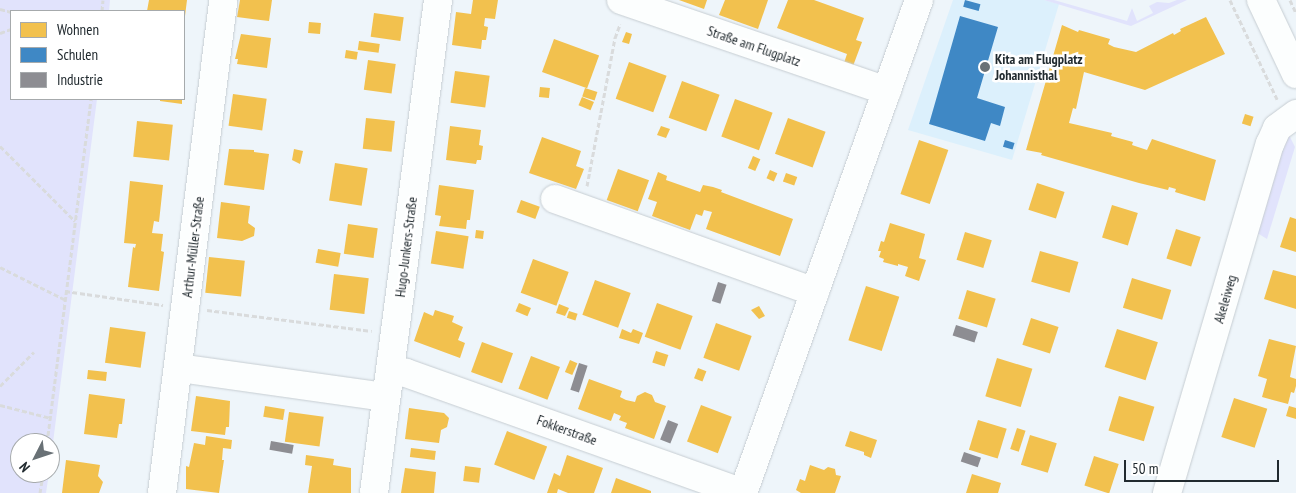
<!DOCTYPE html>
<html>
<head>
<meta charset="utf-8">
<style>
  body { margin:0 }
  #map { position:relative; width:1296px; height:493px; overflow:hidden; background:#eef5fa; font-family:"PT Sans Narrow",sans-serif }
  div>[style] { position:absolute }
  .built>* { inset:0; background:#dcf0fc }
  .green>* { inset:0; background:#e1e3fc }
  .homes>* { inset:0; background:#f2c14e; transform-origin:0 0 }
  .schools>* { inset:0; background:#3f88c5; transform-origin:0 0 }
  .industry>* { inset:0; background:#8d8d92; transform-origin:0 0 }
  .path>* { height:3px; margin-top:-1.5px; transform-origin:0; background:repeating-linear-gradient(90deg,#d9dbdc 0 5px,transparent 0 7.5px) }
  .roads { filter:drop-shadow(0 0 1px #c6cdd2) drop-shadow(0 0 1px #c6cdd2) }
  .minor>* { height:28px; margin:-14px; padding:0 14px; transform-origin:14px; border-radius:14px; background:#fcfefe }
  .dots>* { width:14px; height:14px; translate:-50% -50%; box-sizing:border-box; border:2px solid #fff; border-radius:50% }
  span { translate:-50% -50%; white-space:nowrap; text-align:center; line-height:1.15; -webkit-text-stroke:5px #fff; paint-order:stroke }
  .street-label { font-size:14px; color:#212a2f }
  .poi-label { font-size:14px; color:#212a2f; font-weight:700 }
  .left { translate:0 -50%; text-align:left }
  .legend { position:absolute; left:10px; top:10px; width:175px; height:90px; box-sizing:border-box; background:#fff; border:1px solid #a6aaac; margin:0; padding:6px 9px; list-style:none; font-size:15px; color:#212a2f }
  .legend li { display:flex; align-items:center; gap:10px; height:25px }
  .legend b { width:25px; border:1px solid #a6aaac }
  .north { position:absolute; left:10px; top:433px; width:50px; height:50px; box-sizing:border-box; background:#fff; border:1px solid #a6aaac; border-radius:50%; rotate:229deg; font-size:14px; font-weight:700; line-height:20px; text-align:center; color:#212a2f }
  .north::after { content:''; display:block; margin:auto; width:18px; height:22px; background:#697176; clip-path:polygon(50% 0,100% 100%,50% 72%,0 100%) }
  .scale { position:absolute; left:1124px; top:460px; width:155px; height:22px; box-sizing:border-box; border:2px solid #212a2f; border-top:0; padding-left:6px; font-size:15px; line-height:18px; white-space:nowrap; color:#212a2f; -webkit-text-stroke:4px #fff; paint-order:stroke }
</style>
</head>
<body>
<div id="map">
  <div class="built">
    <i style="clip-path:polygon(953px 0,1044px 0,1059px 4px,1012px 160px,908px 130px)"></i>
  </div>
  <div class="green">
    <i style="clip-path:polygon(0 0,110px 0,109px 11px,11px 11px,11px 99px,97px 99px,50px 466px,50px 443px,20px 443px,20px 473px,49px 473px,46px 493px,0 493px)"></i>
    <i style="clip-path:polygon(1044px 0,1054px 0,1127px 21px,1132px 8px,1137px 21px,1153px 13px,1149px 6px,1157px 2px,1169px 3px,1177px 0,1187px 0,1131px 26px)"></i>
    <i style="clip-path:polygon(1288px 133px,1295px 147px,1267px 239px,1254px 231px)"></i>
  </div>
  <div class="homes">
    <i style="clip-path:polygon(149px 0,187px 0,185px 16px,184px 11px,147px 11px)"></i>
    <i style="clip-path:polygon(240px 0,272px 0,269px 21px,237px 17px)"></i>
    <i style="clip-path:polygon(473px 0,498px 0,495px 19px,485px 18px,484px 26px,488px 27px,486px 40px,482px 40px,481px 49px,452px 45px,456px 12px,471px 14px)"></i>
    <i style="clip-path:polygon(679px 0,707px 0,704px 9px)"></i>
    <i style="clip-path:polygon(725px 0,768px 0,758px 29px,719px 15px)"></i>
    <i style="clip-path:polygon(788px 0,814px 0,864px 18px,856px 40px,862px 42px,853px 66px,844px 63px,847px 54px,777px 28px)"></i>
    <i style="left:374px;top:13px;width:30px;height:24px;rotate:8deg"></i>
    <i style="clip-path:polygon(1206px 17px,1225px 54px,1145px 90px,1084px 72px,1076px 109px,1073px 108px,1069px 123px,1112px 133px,1111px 136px,1133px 142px,1132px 145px,1147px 150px,1152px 139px,1216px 160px,1205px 201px,1175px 192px,1176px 189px,1169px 187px,1168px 190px,1139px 183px,1041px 155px,1042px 153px,1026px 150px,1062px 25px,1078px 32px,1079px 30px,1110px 39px,1108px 44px,1114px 47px,1136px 52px,1173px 33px,1174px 35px,1181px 31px,1180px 29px)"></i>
    <i style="left:309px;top:22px;width:12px;height:11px;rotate:5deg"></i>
    <i style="clip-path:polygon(626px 32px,632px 34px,629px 44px,622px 42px)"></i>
    <i style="clip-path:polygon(241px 34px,271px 38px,267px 68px,237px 64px,238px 59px,235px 59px)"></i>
    <i style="left:554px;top:39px;width:48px;height:35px;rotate:20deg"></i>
    <i style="left:359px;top:41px;width:21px;height:9px;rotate:8deg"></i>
    <i style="left:346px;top:50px;width:12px;height:8px;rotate:9deg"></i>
    <i style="left:368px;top:60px;width:28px;height:30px;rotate:8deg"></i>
    <i style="left:629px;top:62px;width:40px;height:39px;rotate:20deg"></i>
    <i style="left:455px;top:71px;width:35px;height:32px;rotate:8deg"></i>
    <i style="left:682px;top:81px;width:40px;height:39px;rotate:20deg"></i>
    <i style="left:540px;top:87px;width:10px;height:10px;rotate:6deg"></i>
    <i style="left:585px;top:88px;width:13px;height:9px;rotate:18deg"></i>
    <i style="left:233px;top:94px;width:34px;height:32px;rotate:8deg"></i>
    <i style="left:582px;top:97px;width:13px;height:9px;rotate:23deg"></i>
    <i style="clip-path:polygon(160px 99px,182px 99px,182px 104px,160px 101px)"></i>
    <i style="left:735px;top:99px;width:40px;height:40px;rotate:20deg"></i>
    <i style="left:1245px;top:114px;width:9px;height:10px;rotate:18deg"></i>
    <i style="left:366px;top:118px;width:29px;height:31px;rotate:6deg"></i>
    <i style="left:788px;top:118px;width:40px;height:38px;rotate:20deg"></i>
    <i style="left:137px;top:121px;width:36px;height:36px;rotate:6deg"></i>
    <i style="clip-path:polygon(450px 126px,481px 130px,479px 145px,483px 146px,481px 160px,477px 160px,476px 164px,446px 160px)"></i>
    <i style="clip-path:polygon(661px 126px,670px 129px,666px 138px,657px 135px)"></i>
    <i style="clip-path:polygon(542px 137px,581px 151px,576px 166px,584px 169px,576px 189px,529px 173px)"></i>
    <i style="left:919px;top:140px;width:31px;height:57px;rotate:19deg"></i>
    <i style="clip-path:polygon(229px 149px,254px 150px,254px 152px,269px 154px,264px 190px,224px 185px)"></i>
    <i style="clip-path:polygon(294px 149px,303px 151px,300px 164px,292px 160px)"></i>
    <i style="left:753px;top:156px;width:8px;height:13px;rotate:23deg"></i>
    <i style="left:335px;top:163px;width:33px;height:38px;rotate:9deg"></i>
    <i style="left:618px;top:169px;width:33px;height:33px;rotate:20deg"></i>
    <i style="left:770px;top:170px;width:8px;height:9px;rotate:23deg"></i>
    <i style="clip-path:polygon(658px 172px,667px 176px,666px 180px,700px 192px,703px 185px,713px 187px,722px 190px,721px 192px,793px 219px,780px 256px,706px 229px,712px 212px,704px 210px,702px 216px,696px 214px,690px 230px,652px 216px,657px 202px,648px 199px)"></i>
    <i style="left:786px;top:173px;width:12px;height:9px;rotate:20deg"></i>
    <i style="clip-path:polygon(130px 181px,163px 185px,159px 222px,154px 221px,152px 233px,163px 234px,161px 251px,164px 252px,159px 291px,128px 287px,133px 247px,135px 248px,136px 244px,124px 243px)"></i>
    <i style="left:1037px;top:183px;width:29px;height:28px;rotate:18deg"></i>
    <i style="clip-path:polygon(439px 185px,474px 190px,470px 220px,467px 220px,466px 229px,439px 226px,441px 216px,435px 215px)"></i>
    <i style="left:521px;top:200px;width:20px;height:13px;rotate:20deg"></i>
    <i style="clip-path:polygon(221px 202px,250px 206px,248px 223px,255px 228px,254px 236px,242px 241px,217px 238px)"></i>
    <i style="left:1112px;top:205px;width:27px;height:34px;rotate:17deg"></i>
    <i style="clip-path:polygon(1290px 217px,1296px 219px,1296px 252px,1280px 247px)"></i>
    <i style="clip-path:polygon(890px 223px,925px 234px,919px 258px,926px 260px,919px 281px,905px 276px,908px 267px,898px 264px,898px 266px,883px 262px,884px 259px,879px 257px,881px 251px,878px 251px,881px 241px,884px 242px)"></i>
    <i style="left:348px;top:224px;width:30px;height:30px;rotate:8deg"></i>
    <i style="left:1176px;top:229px;width:26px;height:31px;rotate:18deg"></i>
    <i style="left:476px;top:230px;width:8px;height:8px;rotate:7deg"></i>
    <i style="left:436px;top:231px;width:33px;height:33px;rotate:9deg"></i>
    <i style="left:965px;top:232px;width:28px;height:29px;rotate:17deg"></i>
    <i style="left:318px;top:249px;width:23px;height:14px;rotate:10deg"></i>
    <i style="left:1040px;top:251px;width:40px;height:32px;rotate:16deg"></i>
    <i style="left:209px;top:257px;width:36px;height:36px;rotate:6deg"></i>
    <i style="left:533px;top:259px;width:38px;height:36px;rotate:20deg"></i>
    <i style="clip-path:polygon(1273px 270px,1296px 276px,1296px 309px,1264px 299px)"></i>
    <i style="left:334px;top:274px;width:35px;height:36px;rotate:7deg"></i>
    <i style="left:1132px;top:278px;width:41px;height:31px;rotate:17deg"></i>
    <i style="left:595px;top:280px;width:38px;height:37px;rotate:20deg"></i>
    <i style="left:866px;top:286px;width:35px;height:57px;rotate:18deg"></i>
    <i style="left:967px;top:290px;width:30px;height:30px;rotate:17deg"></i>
    <i style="left:519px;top:303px;width:13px;height:9px;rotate:23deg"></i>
    <i style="left:657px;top:303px;width:38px;height:36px;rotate:20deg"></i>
    <i style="clip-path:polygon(559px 304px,569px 308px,565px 316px,556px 313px)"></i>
    <i style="clip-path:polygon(759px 306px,765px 316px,759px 319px,751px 310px)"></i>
    <i style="clip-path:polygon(435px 310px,454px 316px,452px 322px,463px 327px,458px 340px,465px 343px,460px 358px,414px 341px,424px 312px,433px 316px)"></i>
    <i style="left:569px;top:311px;width:9px;height:7px;rotate:18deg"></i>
    <i style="left:1031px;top:318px;width:29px;height:28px;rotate:18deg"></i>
    <i style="left:716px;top:323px;width:38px;height:37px;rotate:20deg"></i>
    <i style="left:110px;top:327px;width:36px;height:36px;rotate:8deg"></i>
    <i style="clip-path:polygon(622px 329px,631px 333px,633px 329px,643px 333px,639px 344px,619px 338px)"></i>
    <i style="left:1117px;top:329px;width:43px;height:40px;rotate:18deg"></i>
    <i style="clip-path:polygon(1269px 339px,1296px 346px,1290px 377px,1296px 379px,1296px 386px,1294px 393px,1291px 392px,1288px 404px,1262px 397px,1267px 379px,1258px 376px)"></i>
    <i style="left:482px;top:342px;width:33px;height:32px;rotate:20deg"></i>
    <i style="left:656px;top:351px;width:13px;height:12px;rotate:18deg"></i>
    <i style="left:531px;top:356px;width:31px;height:35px;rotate:21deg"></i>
    <i style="left:997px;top:358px;width:37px;height:40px;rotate:17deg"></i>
    <i style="left:570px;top:360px;width:8px;height:13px;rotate:23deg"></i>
    <i style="left:698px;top:368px;width:9px;height:11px;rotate:21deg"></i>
    <i style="left:88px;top:370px;width:19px;height:9px;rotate:6deg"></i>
    <i style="clip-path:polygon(589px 379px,622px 391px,620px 397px,626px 400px,635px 402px,637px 396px,645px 392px,652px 395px,655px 402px,666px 406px,654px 439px,625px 428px,627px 423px,619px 420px,621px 416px,614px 413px,611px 421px,578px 409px)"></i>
    <i style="clip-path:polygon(89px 394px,125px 399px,122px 424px,119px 424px,117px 438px,84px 434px)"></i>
    <i style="clip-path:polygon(196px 396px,230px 401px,229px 427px,226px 427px,225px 435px,191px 431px)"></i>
    <i style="left:1119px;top:396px;width:37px;height:36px;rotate:17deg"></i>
    <i style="left:1234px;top:398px;width:35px;height:41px;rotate:18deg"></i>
    <i style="left:701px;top:405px;width:33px;height:39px;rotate:21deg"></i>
    <i style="left:265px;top:406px;width:20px;height:11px;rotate:9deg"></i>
    <i style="clip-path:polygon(1289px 406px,1296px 408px,1296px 419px,1286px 416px)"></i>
    <i style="clip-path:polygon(409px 408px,444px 413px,449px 418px,447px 427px,441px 430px,439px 443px,405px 439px)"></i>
    <i style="left:289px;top:412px;width:35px;height:30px;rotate:8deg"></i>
    <i style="left:978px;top:420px;width:30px;height:31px;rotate:17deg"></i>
    <i style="left:1017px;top:428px;width:9px;height:22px;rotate:18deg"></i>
    <i style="left:507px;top:431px;width:43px;height:36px;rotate:21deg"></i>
    <i style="clip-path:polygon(850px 431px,877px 440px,871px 458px,864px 455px,864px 452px,845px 446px)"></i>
    <i style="left:1030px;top:435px;width:28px;height:31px;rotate:17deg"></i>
    <i style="clip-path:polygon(206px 436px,232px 440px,231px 449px,223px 448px,222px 460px,224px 460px,219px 493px,186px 489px,186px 466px,189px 467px,194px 443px,205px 445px)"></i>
    <i style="left:411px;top:448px;width:25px;height:9px;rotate:7deg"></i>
    <i style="clip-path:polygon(306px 455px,334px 459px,333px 465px,351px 468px,351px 493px,308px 493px,312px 466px,305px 465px)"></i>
    <i style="clip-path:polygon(567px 455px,603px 468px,594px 493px,568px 493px,558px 489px,557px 493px,547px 493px,554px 473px,560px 476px)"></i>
    <i style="left:1094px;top:456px;width:26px;height:31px;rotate:18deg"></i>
    <i style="clip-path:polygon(66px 460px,100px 465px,98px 476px,103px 482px,99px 493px,62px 493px)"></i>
    <i style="clip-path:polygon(810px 465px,824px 470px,828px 467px,835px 469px,836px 475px,841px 476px,835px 493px,801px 493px,796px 490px,800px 479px,805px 481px)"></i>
    <i style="left:465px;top:466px;width:16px;height:15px;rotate:7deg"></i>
    <i style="clip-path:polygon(405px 468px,436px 472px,434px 493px,401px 493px)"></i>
    <i style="clip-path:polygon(972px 474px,1001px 483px,998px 493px,966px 493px)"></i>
    <i style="clip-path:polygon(616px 478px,651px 491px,651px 493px,611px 493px)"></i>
  </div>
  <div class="schools">
    <i style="left:965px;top:0;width:16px;height:7px;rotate:15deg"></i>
    <i style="clip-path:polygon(960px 16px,998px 27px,977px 98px,1005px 107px,1000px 126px,991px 123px,985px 141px,929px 124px)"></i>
    <i style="left:1005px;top:140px;width:10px;height:7px;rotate:17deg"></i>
  </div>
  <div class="industry">
    <i style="left:718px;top:282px;width:9px;height:20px;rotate:18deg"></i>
    <i style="left:956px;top:325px;width:23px;height:11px;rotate:18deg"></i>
    <i style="left:579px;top:363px;width:9px;height:28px;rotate:18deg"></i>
    <i style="left:668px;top:420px;width:11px;height:21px;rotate:22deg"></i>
    <i style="left:271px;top:441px;width:23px;height:9px;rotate:10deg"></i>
    <i style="left:964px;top:452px;width:18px;height:10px;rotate:19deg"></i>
  </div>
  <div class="path">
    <i style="left:1230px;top:0;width:110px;rotate:64.6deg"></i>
    <i style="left:1290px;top:0;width:14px;rotate:65deg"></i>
    <i style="left:0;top:9px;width:11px;rotate:15deg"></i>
    <i style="left:102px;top:11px;width:11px;rotate:-85deg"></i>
    <i style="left:0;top:33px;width:12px;rotate:-20deg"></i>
    <i style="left:0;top:146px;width:106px;rotate:45deg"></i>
    <i style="left:587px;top:186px;width:151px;rotate:-79.3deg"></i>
    <i style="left:615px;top:38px;width:15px;rotate:-70deg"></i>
    <i style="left:0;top:267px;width:72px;rotate:26.6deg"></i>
    <i style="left:65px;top:291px;width:99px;rotate:8.1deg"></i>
    <i style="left:207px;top:310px;width:166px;rotate:7.3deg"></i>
    <i style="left:0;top:386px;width:48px;rotate:-45deg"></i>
    <i style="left:0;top:405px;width:53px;rotate:14.3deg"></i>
    <i style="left:47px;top:443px;width:347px;rotate:-82.7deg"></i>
    <i style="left:40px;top:493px;width:20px;rotate:-81deg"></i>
  </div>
  <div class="roads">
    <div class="minor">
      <i style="left:621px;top:0;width:281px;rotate:18.9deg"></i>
      <i style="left:1261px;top:0;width:82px;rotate:64.7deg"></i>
      <i style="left:555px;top:199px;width:276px;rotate:19.7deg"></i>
      <i style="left:179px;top:368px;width:209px;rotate:8deg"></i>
      <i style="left:390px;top:371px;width:16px;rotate:7deg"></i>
      <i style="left:406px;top:373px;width:358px;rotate:19.6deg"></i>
      <i style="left:162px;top:493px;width:497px;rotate:-82.9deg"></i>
      <i style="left:374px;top:493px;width:497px;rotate:-82.6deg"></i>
      <i style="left:743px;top:493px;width:523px;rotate:-70.35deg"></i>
      <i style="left:1167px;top:493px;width:364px;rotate:-73.6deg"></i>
      <i style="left:1270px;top:144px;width:17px;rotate:-66deg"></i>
      <i style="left:1277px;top:128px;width:24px;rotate:-36deg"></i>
    </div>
  </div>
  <div class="dots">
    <i style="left:985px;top:67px;background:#697176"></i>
  </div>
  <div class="street-label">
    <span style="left:754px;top:46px;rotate:19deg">Straße am Flugplatz</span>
    <span style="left:193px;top:247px;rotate:-83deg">Arthur-Müller-Straße</span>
    <span style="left:406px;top:247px;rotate:-83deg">Hugo-Junkers-Straße</span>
    <span style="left:1225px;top:299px;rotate:-74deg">Akeleiweg</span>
    <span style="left:567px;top:430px;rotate:20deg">Fokkerstraße</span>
  </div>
  <div class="poi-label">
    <span class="left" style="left:995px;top:67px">Kita am Flugplatz<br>Johannisthal</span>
  </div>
  <ul class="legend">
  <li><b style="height:14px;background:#f2c14e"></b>Wohnen</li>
  <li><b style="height:14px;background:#3f88c5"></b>Schulen</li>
  <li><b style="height:14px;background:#8d8d92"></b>Industrie</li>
  </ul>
  <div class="north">N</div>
  <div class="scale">50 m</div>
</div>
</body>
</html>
